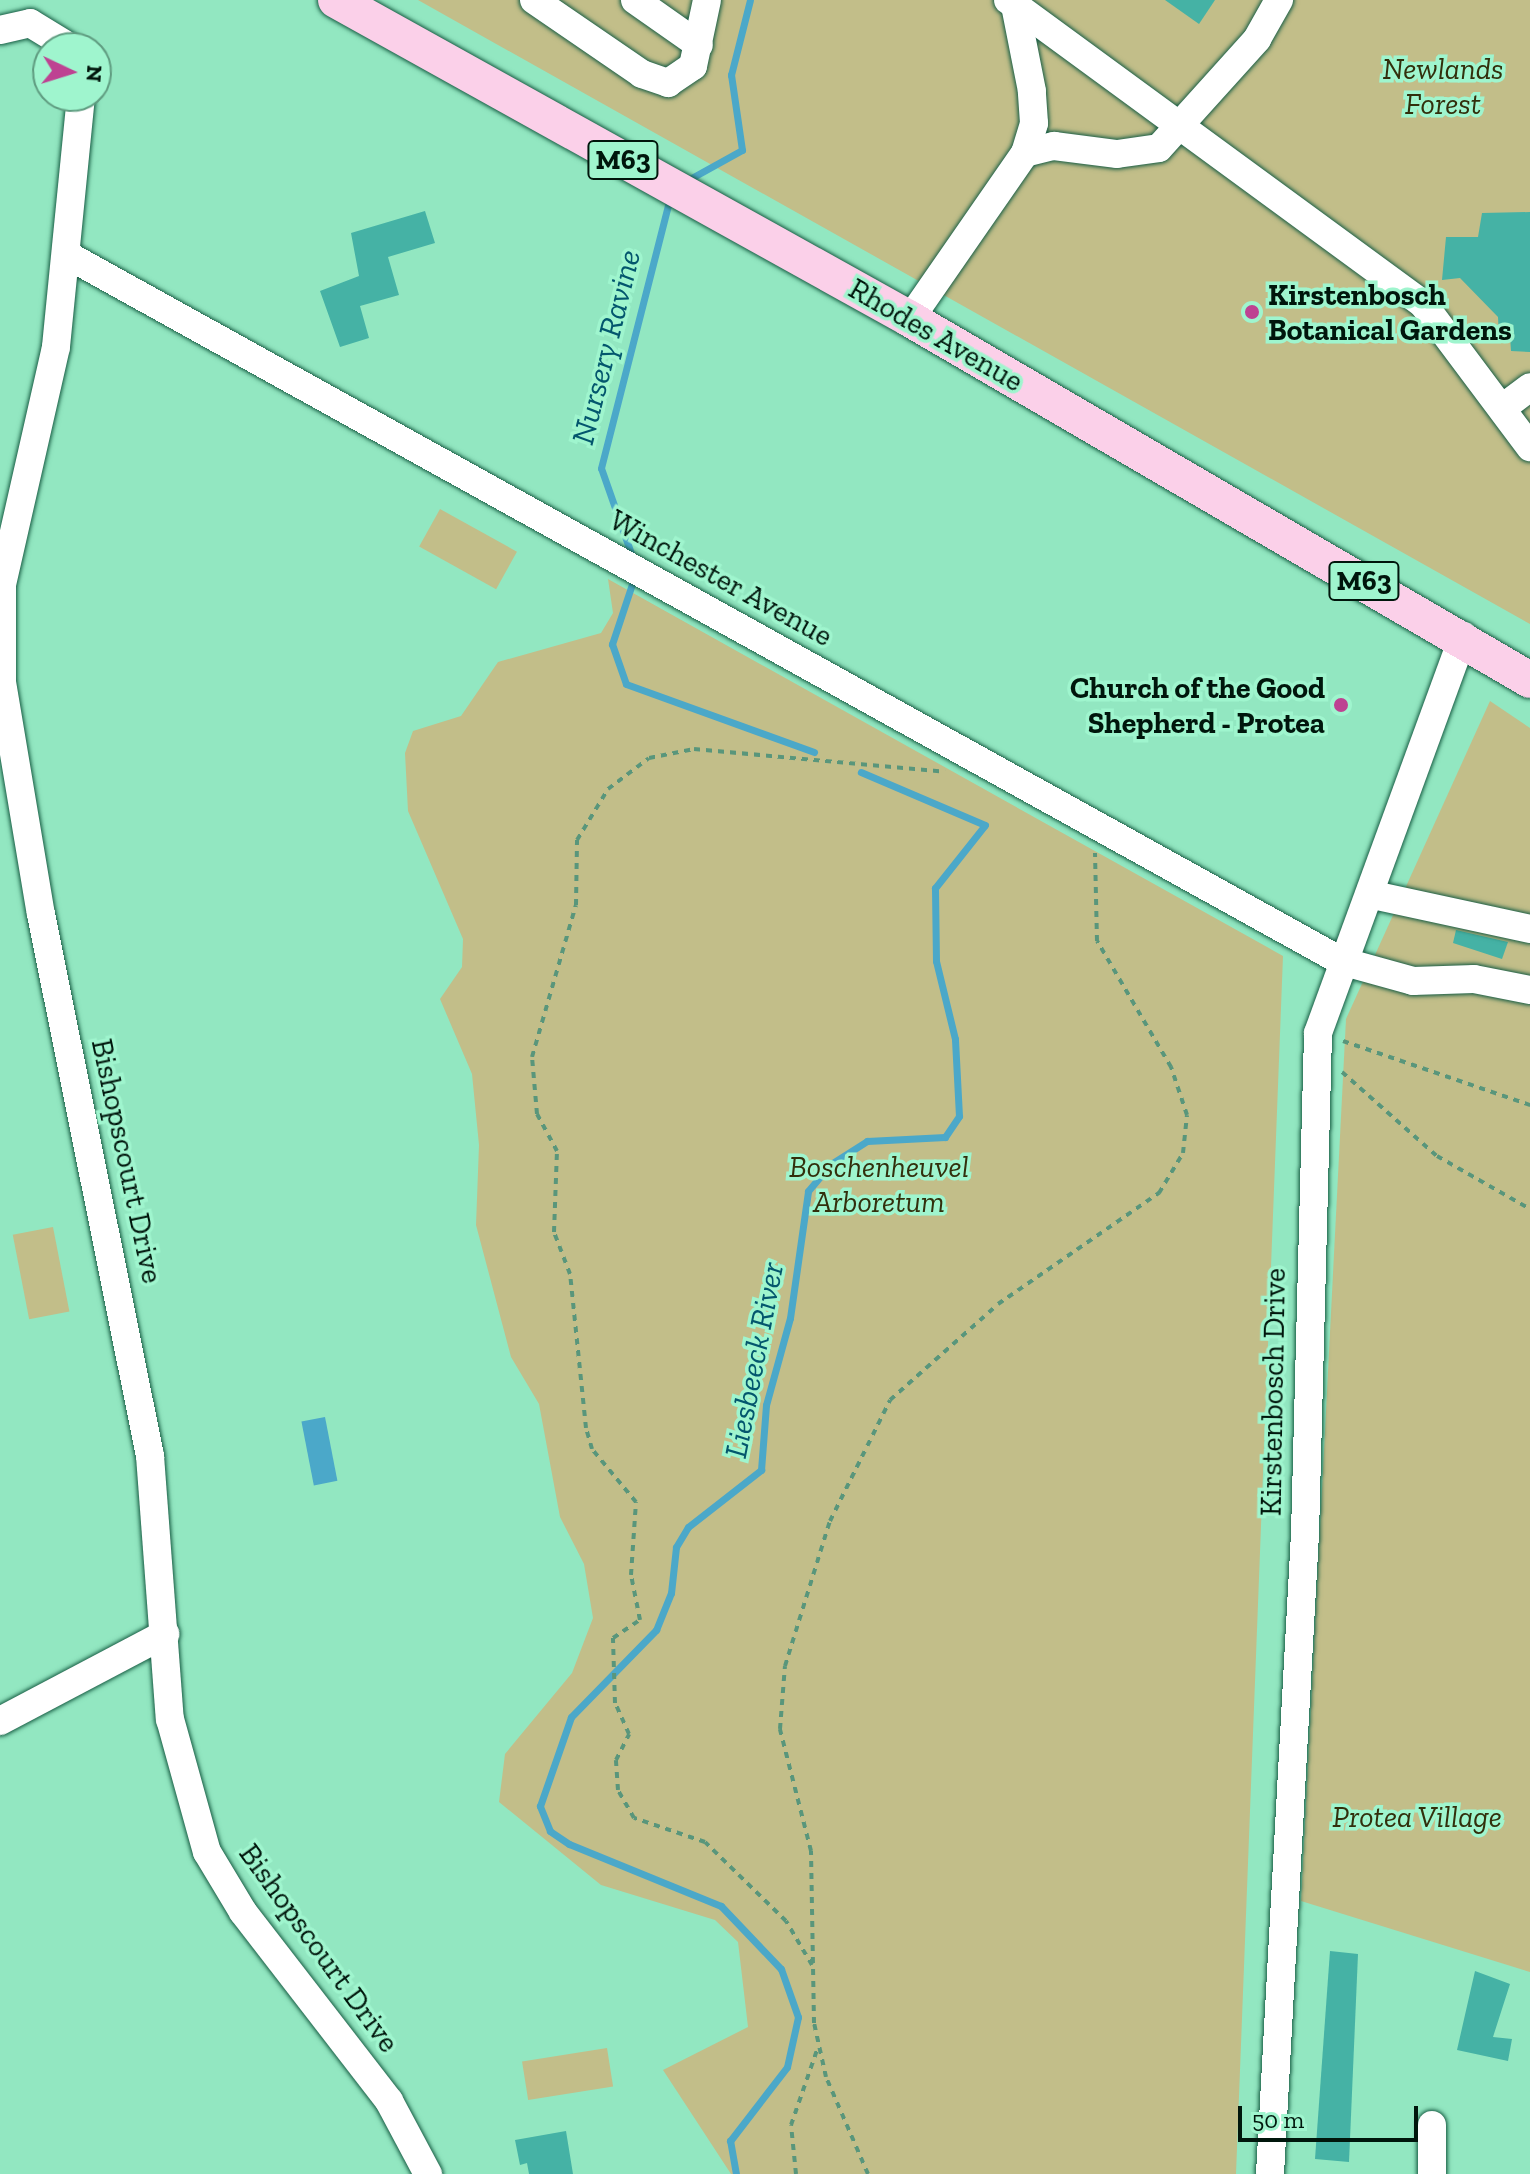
<!DOCTYPE html>
<html>
<head>
<meta charset="utf-8">
<style>
  body { margin:0 }
  #map { position:relative; width:1530px; height:2174px; overflow:hidden; background:#92e7c1; font-family:"Zilla Slab",serif }
  div>[style] { position:absolute }
  .green>* { inset:0; background:#c2be89; transform-origin:0 0 }
  .water>* { inset:0; background:#4ba8c9; transform-origin:0 0 }
  .stream>* { height:7px; margin:-3.5px; padding:0 3.5px; transform-origin:3.5px; border-radius:3.5px; background:#4ba8c9 }
  .building>* { inset:0; background:#45b2a5 }
  .path>* { height:4px; margin-top:-2px; transform-origin:0; background:repeating-linear-gradient(90deg,#59967b 0 6px,transparent 0 12px) }
  .roads { filter:drop-shadow(0 0 2px #185d44) drop-shadow(0 0 2px #185d44) }
  .minor>* { height:28px; margin:-14px; padding:0 14px; transform-origin:14px; border-radius:14px; background:#fff }
  .major>* { height:36px; margin:-18px; padding:0 18px; transform-origin:18px; border-radius:18px; background:#fbd0e9 }
  .dots>* { width:22px; height:22px; translate:-50% -50%; box-sizing:border-box; border:4px solid #9ff5ce; border-radius:50% }
  span { translate:-50% -50%; white-space:nowrap; text-align:center; line-height:1.15; -webkit-text-stroke:7px #9ff5ce; paint-order:stroke }
  .shield-label span { padding:2px 6px; background:#9ff5ce; border:2px solid; border-radius:6px; -webkit-text-stroke-width:0 }
  .shield-label { font-size:28px; color:#00160c; font-weight:700 }
  .park-label { font-size:30px; color:#322f0c; font-style:italic }
  .poi-label { font-size:30px; color:#00160c; font-weight:700 }
  .left { translate:0 -50%; text-align:left }
  .right { translate:-100% -50%; text-align:right }
  .street-label { font-size:30px; color:#00160c }
  .water-label { font-size:32px; color:#03566d; font-style:italic }
  .north { position:absolute; left:32px; top:32px; width:80px; height:80px; box-sizing:border-box; background:#9ff5ce; border:2px solid #5f9c80; border-radius:50%; rotate:94deg; font-size:22px; font-weight:700; line-height:32px; text-align:center; color:#00160c }
  .north::after { content:''; display:block; margin:auto; width:28px; height:36px; background:#be4292; clip-path:polygon(50% 0,100% 100%,50% 72%,0 100%) }
  .scale { position:absolute; left:1238px; top:2106px; width:180px; height:36px; box-sizing:border-box; border:4px solid #00160c; border-top:0; padding-left:10px; font-size:24px; line-height:28px; white-space:nowrap; color:#00160c; -webkit-text-stroke:6px #9ff5ce; paint-order:stroke }
</style>
</head>
<body>
<div id="map">
  <div class="green">
    <i style="clip-path:polygon(418px 0,1530px 0,1530px 625px,1530px 624px)"></i>
    <i style="left:440px;top:509px;width:88px;height:43px;rotate:29deg"></i>
    <i style="clip-path:polygon(608px 579px,1283px 956px,1236px 2174px,731px 2174px,663px 2070px,748px 2027px,738px 1942px,715px 1920px,601px 1885px,499px 1802px,505px 1754px,572px 1673px,593px 1618px,584px 1564px,560px 1517px,539px 1404px,511px 1357px,476px 1225px,479px 1145px,472px 1074px,440px 999px,462px 967px,463px 939px,408px 811px,405px 753px,413px 731px,461px 716px,498px 662px,601px 633px,613px 613px)"></i>
    <i style="clip-path:polygon(1490px 701px,1530px 728px,1530px 1972px,1301px 1901px,1346px 1019px)"></i>
    <i style="left:53px;top:1227px;width:86px;height:41px;rotate:79deg"></i>
    <i style="left:607px;top:2048px;width:39px;height:86px;rotate:81deg"></i>
  </div>
  <div class="water">
    <i style="left:325px;top:1417px;width:65px;height:24px;rotate:79deg"></i>
  </div>
  <div class="stream">
    <i style="left:686px;top:181px;width:64px;rotate:-29deg"></i>
    <i style="left:742px;top:150px;width:76px;rotate:-98.3deg"></i>
    <i style="left:731px;top:75px;width:77px;rotate:-75.8deg"></i>
    <i style="left:633px;top:559px;width:96px;rotate:-109.4deg"></i>
    <i style="left:601px;top:468px;width:279px;rotate:-75.7deg"></i>
    <i style="left:634px;top:578px;width:70px;rotate:108.4deg"></i>
    <i style="left:612px;top:644px;width:42px;rotate:70.7deg"></i>
    <i style="left:626px;top:684px;width:200px;rotate:19.9deg"></i>
    <i style="left:736px;top:2174px;width:34px;rotate:-100deg"></i>
    <i style="left:730px;top:2141px;width:93px;rotate:-52.4deg"></i>
    <i style="left:787px;top:2067px;width:51px;rotate:-77.6deg"></i>
    <i style="left:798px;top:2017px;width:51px;rotate:-109.5deg"></i>
    <i style="left:781px;top:1969px;width:87px;rotate:-133.6deg"></i>
    <i style="left:721px;top:1906px;width:164px;rotate:-157.8deg"></i>
    <i style="left:569px;top:1844px;width:23px;rotate:-146deg"></i>
    <i style="left:550px;top:1831px;width:27px;rotate:-112deg"></i>
    <i style="left:540px;top:1806px;width:94px;rotate:-70.8deg"></i>
    <i style="left:571px;top:1717px;width:122px;rotate:-45.7deg"></i>
    <i style="left:656px;top:1630px;width:40px;rotate:-68deg"></i>
    <i style="left:671px;top:1593px;width:46px;rotate:-83.8deg"></i>
    <i style="left:676px;top:1547px;width:23px;rotate:-59deg"></i>
    <i style="left:688px;top:1527px;width:93px;rotate:-38deg"></i>
    <i style="left:761px;top:1470px;width:65px;rotate:-85.6deg"></i>
    <i style="left:766px;top:1405px;width:90px;rotate:-74.6deg"></i>
    <i style="left:790px;top:1318px;width:128px;rotate:-81.9deg"></i>
    <i style="left:808px;top:1191px;width:35px;rotate:-50deg"></i>
    <i style="left:831px;top:1164px;width:43px;rotate:-32.6deg"></i>
    <i style="left:867px;top:1141px;width:78px;rotate:-2.9deg"></i>
    <i style="left:945px;top:1137px;width:25px;rotate:-56deg"></i>
    <i style="left:959px;top:1116px;width:77px;rotate:-93deg"></i>
    <i style="left:955px;top:1039px;width:80px;rotate:-103.7deg"></i>
    <i style="left:936px;top:961px;width:73px;rotate:-90.8deg"></i>
    <i style="left:935px;top:888px;width:80px;rotate:-51.6deg"></i>
    <i style="left:985px;top:825px;width:135px;rotate:-156.9deg"></i>
  </div>
  <div class="building">
    <i style="clip-path:polygon(1165px 0,1215px 0,1199px 24px)"></i>
    <i style="clip-path:polygon(425px 211px,435px 243px,388px 257px,399px 295px,360px 306px,369px 338px,340px 347px,320px 291px,359px 276px,351px 233px)"></i>
    <i style="clip-path:polygon(1530px 212px,1530px 352px,1511px 351px,1510px 336px,1499px 336px,1498px 317px,1460px 278px,1442px 280px,1446px 237px,1478px 237px,1482px 213px)"></i>
    <i style="clip-path:polygon(1456px 930px,1508px 942px,1502px 959px,1453px 943px)"></i>
    <i style="clip-path:polygon(1330px 1951px,1358px 1954px,1349px 2162px,1315px 2159px)"></i>
    <i style="clip-path:polygon(1475px 1971px,1510px 1984px,1493px 2037px,1512px 2039px,1508px 2061px,1457px 2050px)"></i>
    <i style="clip-path:polygon(566px 2131px,573px 2174px,529px 2174px,527px 2163px,520px 2165px,515px 2140px)"></i>
  </div>
  <div class="path">
    <i style="left:1343px;top:1041px;width:198px;rotate:18.9deg"></i>
    <i style="left:1342px;top:1072px;width:127px;rotate:41.5deg"></i>
    <i style="left:1437px;top:1156px;width:107px;rotate:29.7deg"></i>
    <i style="left:812px;top:1965px;width:51px;rotate:-120.6deg"></i>
    <i style="left:786px;top:1921px;width:113px;rotate:-135.7deg"></i>
    <i style="left:705px;top:1842px;width:75px;rotate:-161.3deg"></i>
    <i style="left:634px;top:1818px;width:32px;rotate:-120deg"></i>
    <i style="left:618px;top:1790px;width:30px;rotate:-94deg"></i>
    <i style="left:616px;top:1760px;width:29px;rotate:-63deg"></i>
    <i style="left:629px;top:1734px;width:34px;rotate:-114deg"></i>
    <i style="left:615px;top:1703px;width:65px;rotate:-91.8deg"></i>
    <i style="left:613px;top:1638px;width:32px;rotate:-34deg"></i>
    <i style="left:640px;top:1620px;width:46px;rotate:-101.3deg"></i>
    <i style="left:631px;top:1575px;width:73px;rotate:-86.1deg"></i>
    <i style="left:636px;top:1502px;width:69px;rotate:-129.7deg"></i>
    <i style="left:592px;top:1449px;width:22px;rotate:-106deg"></i>
    <i style="left:586px;top:1428px;width:155px;rotate:-95.9deg"></i>
    <i style="left:570px;top:1274px;width:45px;rotate:-110.9deg"></i>
    <i style="left:554px;top:1232px;width:81px;rotate:-87.9deg"></i>
    <i style="left:557px;top:1151px;width:42px;rotate:-118.4deg"></i>
    <i style="left:537px;top:1114px;width:57px;rotate:-95deg"></i>
    <i style="left:532px;top:1057px;width:158px;rotate:-73.9deg"></i>
    <i style="left:576px;top:905px;width:65px;rotate:-89.1deg"></i>
    <i style="left:577px;top:840px;width:60px;rotate:-58.7deg"></i>
    <i style="left:608px;top:789px;width:51px;rotate:-37.1deg"></i>
    <i style="left:649px;top:758px;width:46px;rotate:-11.3deg"></i>
    <i style="left:694px;top:749px;width:252px;rotate:5.2deg"></i>
    <i style="left:796px;top:2174px;width:49px;rotate:-95.8deg"></i>
    <i style="left:791px;top:2125px;width:83px;rotate:-70.9deg"></i>
    <i style="left:868px;top:2174px;width:106px;rotate:-113.4deg"></i>
    <i style="left:826px;top:2077px;width:55px;rotate:-102.5deg"></i>
    <i style="left:814px;top:2023px;width:172px;rotate:-91deg"></i>
    <i style="left:811px;top:1851px;width:126px;rotate:-104.3deg"></i>
    <i style="left:780px;top:1729px;width:63px;rotate:-85.5deg"></i>
    <i style="left:785px;top:1666px;width:152px;rotate:-72.8deg"></i>
    <i style="left:830px;top:1521px;width:135px;rotate:-63.6deg"></i>
    <i style="left:890px;top:1400px;width:144px;rotate:-41.6deg"></i>
    <i style="left:998px;top:1304px;width:196px;rotate:-34.6deg"></i>
    <i style="left:1159px;top:1193px;width:47px;rotate:-59deg"></i>
    <i style="left:1183px;top:1153px;width:38px;rotate:-84deg"></i>
    <i style="left:1187px;top:1115px;width:51px;rotate:-108.4deg"></i>
    <i style="left:1171px;top:1067px;width:146px;rotate:-120.4deg"></i>
    <i style="left:1097px;top:941px;width:88px;rotate:-91.3deg"></i>
  </div>
  <div class="roads">
    <div class="minor">
      <i style="left:534px;top:0;width:131px;rotate:34.4deg"></i>
      <i style="left:642px;top:74px;width:28px;rotate:19deg"></i>
      <i style="left:668px;top:83px;width:30px;rotate:-34deg"></i>
      <i style="left:693px;top:66px;width:67px;rotate:-78deg"></i>
      <i style="left:635px;top:0;width:78px;rotate:35.1deg"></i>
      <i style="left:1008px;top:0;width:514px;rotate:36.22deg"></i>
      <i style="left:1423px;top:304px;width:179px;rotate:53.2deg"></i>
      <i style="left:0;top:30px;width:31px;rotate:-13deg"></i>
      <i style="left:30px;top:23px;width:48px;rotate:31.4deg"></i>
      <i style="left:81px;top:96px;width:252px;rotate:95.7deg"></i>
      <i style="left:56px;top:347px;width:243px;rotate:102.8deg"></i>
      <i style="left:2px;top:584px;width:98px;rotate:90deg"></i>
      <i style="left:2px;top:682px;width:235px;rotate:80.5deg"></i>
      <i style="left:41px;top:914px;width:553px;rotate:78.63deg"></i>
      <i style="left:150px;top:1456px;width:264px;rotate:85.7deg"></i>
      <i style="left:170px;top:1719px;width:138px;rotate:74.5deg"></i>
      <i style="left:207px;top:1852px;width:70px;rotate:59deg"></i>
      <i style="left:243px;top:1912px;width:239px;rotate:52.3deg"></i>
      <i style="left:389px;top:2101px;width:83px;rotate:61.9deg"></i>
      <i style="left:1025px;top:153px;width:30px;rotate:-14deg"></i>
      <i style="left:1054px;top:146px;width:64px;rotate:7.2deg"></i>
      <i style="left:1117px;top:154px;width:42px;rotate:-8.1deg"></i>
      <i style="left:1159px;top:148px;width:147px;rotate:-48deg"></i>
      <i style="left:1257px;top:39px;width:45px;rotate:-60.6deg"></i>
      <i style="left:67px;top:255px;width:1457px;rotate:28.99deg"></i>
      <i style="left:1341px;top:961px;width:75px;rotate:15.5deg"></i>
      <i style="left:1413px;top:981px;width:61px;rotate:-1.9deg"></i>
      <i style="left:1474px;top:979px;width:57px;rotate:11.1deg"></i>
      <i style="left:910px;top:319px;width:202px;rotate:-55.3deg"></i>
      <i style="left:1025px;top:153px;width:31px;rotate:-73deg"></i>
      <i style="left:1034px;top:123px;width:32px;rotate:-94deg"></i>
      <i style="left:1032px;top:91px;width:88px;rotate:-101.2deg"></i>
      <i style="left:1505px;top:406px;width:31px;rotate:-37deg"></i>
      <i style="left:1373px;top:895px;width:161px;rotate:12.2deg"></i>
      <i style="left:0;top:1721px;width:187px;rotate:-27.8deg"></i>
      <i style="left:1270px;top:2174px;width:641px;rotate:-86.87deg"></i>
      <i style="left:1305px;top:1534px;width:501px;rotate:-88.51deg"></i>
      <i style="left:1318px;top:1033px;width:423px;rotate:-69.9deg"></i>
      <i style="left:1432px;top:2174px;width:49px;rotate:-90deg"></i>
    </div>
    <div class="major">
      <i style="left:336px;top:0;width:657px;rotate:29.06deg"></i>
      <i style="left:910px;top:319px;width:717px;rotate:30.21deg"></i>
    </div>
  </div>
  <div class="dots">
    <i style="left:1252px;top:312px;background:#be4292"></i>
    <i style="left:1341px;top:705px;background:#be4292"></i>
  </div>
  <div class="shield-label">
    <span style="left:623px;top:160px">M63</span>
    <span style="left:1364px;top:581px">M63</span>
  </div>
  <div class="park-label">
    <span style="left:1443px;top:86px">Newlands<br>Forest</span>
    <span style="left:879px;top:1184px">Boschenheuvel<br>Arboretum</span>
    <span style="left:1417px;top:1817px">Protea Village</span>
  </div>
  <div class="poi-label">
    <span class="left" style="left:1268px;top:312px">Kirstenbosch<br>Botanical Gardens</span>
    <span class="right" style="left:1325px;top:705px">Church of the Good<br>Shepherd - Protea</span>
  </div>
  <div class="street-label">
    <span style="left:936px;top:335px;rotate:30deg">Rhodes Avenue</span>
    <span style="left:721px;top:578px;rotate:29deg">Winchester Avenue</span>
    <span style="left:127px;top:1161px;rotate:78deg">Bishopscourt Drive</span>
    <span style="left:1273px;top:1392px;rotate:-89deg">Kirstenbosch Drive</span>
    <span style="left:319px;top:1948px;rotate:54deg">Bishopscourt Drive</span>
  </div>
  <div class="water-label">
    <span style="left:606px;top:347px;rotate:-76deg">Nursery Ravine</span>
    <span style="left:754px;top:1360px;rotate:-79deg">Liesbeeck River</span>
  </div>
  <div class="north">N</div>
  <div class="scale">50 m</div>
</div>
</body>
</html>
